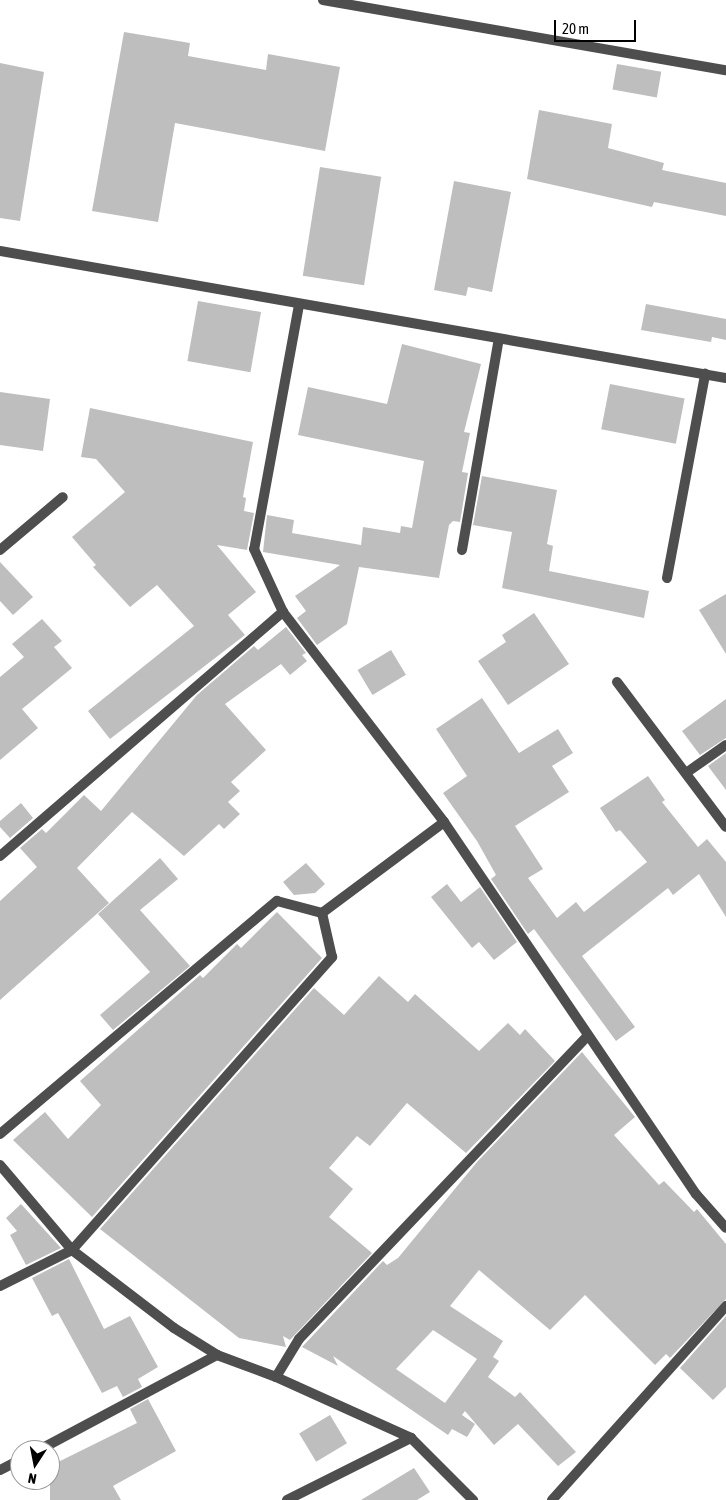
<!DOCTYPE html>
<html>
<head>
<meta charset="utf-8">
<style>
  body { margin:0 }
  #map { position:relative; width:726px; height:1500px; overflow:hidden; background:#fff; font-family:"Asap Condensed",sans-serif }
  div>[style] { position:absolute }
  .building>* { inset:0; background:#bebebe; transform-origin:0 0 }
  .street>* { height:10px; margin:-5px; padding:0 5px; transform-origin:5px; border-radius:5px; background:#4e4e4e }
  span { translate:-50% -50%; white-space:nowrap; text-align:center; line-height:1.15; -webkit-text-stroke:4px #fff; paint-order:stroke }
  .north { position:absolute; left:10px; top:1440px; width:50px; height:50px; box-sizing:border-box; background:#fff; border:1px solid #999; border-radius:50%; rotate:191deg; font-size:14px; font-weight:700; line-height:20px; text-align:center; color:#000 }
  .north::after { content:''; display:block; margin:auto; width:18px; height:22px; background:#000; clip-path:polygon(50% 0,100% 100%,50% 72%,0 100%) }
  .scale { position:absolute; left:554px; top:20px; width:82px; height:22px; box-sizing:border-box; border:2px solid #000; border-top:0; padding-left:6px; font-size:15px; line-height:18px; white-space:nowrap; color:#000; -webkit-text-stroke:4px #fff; paint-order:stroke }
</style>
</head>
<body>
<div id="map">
  <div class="building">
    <i style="clip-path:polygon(124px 32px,190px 43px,188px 56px,266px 70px,268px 54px,340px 67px,325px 151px,175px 123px,158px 222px,92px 211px)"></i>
    <i style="clip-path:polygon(0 63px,44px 72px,20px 221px,0 218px)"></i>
    <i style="left:617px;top:64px;width:45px;height:26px;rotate:10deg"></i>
    <i style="clip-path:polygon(539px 110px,612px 124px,608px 148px,664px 163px,662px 170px,726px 183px,726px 216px,654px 202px,652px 207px,527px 179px)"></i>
    <i style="left:320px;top:167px;width:62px;height:110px;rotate:9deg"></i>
    <i style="clip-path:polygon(454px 181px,511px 192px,492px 292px,468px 287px,466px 296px,434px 290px)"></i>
    <i style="left:198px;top:301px;width:64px;height:61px;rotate:10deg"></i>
    <i style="clip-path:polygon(646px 304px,726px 319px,726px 340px,712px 337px,711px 342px,641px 330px)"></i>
    <i style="clip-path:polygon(402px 344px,481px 364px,464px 432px,470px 433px,462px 472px,468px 473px,460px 522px,453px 521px,449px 525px,439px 578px,359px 567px,347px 624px,317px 645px,297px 618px,306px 611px,295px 596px,340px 565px,263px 552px,267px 515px,294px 520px,292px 533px,361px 545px,363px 527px,400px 533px,401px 526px,412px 528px,424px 461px,298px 435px,308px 387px,387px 404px)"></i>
    <i style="left:610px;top:384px;width:76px;height:46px;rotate:11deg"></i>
    <i style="clip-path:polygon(0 392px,50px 399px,43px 451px,0 445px)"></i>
    <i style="clip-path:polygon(90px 408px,253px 442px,243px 497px,246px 498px,244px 511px,254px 513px,247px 550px,217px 545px,256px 592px,228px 615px,245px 635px,110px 739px,88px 711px,194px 626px,157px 585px,130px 607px,93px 567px,96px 565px,72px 537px,125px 492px,96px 459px,81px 457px)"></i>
    <i style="clip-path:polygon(482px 476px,557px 490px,547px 544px,553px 546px,549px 571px,649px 591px,644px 618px,502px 588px,512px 532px,473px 525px)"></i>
    <i style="clip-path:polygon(0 562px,33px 597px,13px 615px,0 601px)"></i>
    <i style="clip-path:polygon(726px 594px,726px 654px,699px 610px)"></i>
    <i style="clip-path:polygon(534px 613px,569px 664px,508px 705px,478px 661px,506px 642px,502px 635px)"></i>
    <i style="clip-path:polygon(42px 619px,62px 641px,54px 647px,72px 668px,22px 709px,38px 728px,0 760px,0 677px,24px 657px,12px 644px)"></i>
    <i style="clip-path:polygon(286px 627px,306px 653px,302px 655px,307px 661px,290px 675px,281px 664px,225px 704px,266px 750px,231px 782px,240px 791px,228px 802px,240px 814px,224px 829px,219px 824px,184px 856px,132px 812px,77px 868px,109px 903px,0 1000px,0 901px,37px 867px,20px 848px,42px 829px,46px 833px,84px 795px,101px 811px,197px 695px,254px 646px,258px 650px)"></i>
    <i style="left:391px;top:650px;width:29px;height:39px;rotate:59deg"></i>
    <i style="clip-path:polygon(482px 698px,519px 753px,558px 729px,573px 753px,552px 766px,569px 792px,515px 826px,543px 869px,528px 878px,557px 918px,576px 902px,584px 912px,647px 862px,620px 830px,616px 832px,600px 808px,648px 776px,665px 800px,662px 802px,698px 847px,707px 839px,726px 862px,726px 917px,699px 874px,673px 895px,668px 888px,582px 956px,635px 1027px,616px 1041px,534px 929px,528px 934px,491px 879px,496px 875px,477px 841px,443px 793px,467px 776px,436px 729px)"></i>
    <i style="clip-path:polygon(726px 699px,726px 738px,700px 755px,682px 731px)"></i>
    <i style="clip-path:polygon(726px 753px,726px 790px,708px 766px)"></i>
    <i style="clip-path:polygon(21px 803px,33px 818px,10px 838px,0 827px,0 821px)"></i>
    <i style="clip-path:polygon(160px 858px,178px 879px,140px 910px,190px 966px,113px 1030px,100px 1015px,150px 972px,98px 914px)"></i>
    <i style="clip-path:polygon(306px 863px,325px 884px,315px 893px,294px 895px,283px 882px)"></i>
    <i style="clip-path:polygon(447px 884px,461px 902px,480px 887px,517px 942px,494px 960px,479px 942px,472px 948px,431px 897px)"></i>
    <i style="clip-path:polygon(277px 912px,322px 958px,92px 1217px,13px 1140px,45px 1112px,68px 1139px,101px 1105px,80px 1081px,200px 975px,203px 978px,237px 944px,241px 948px)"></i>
    <i style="clip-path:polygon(379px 976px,408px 1002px,415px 994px,479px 1051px,508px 1023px,520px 1035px,525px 1029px,555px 1061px,466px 1153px,407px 1103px,370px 1146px,357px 1136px,329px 1168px,353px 1189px,329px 1217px,372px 1253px,290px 1340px,283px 1336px,286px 1347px,239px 1338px,100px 1229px,314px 988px,344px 1015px)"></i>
    <i style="clip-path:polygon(evenodd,582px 1052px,635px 1117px,614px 1135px,659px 1185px,664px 1181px,694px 1212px,697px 1209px,726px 1244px,726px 1299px,670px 1358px,666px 1354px,655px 1365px,585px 1295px,550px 1330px,479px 1270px,450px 1306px,503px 1341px,493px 1357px,499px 1361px,488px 1377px,515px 1397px,520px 1392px,576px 1452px,558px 1466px,518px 1424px,494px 1445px,465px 1411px,462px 1415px,475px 1424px,467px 1437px,452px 1429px,448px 1435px,333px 1356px,338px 1366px,302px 1347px,383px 1261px,387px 1265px,398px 1258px,477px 1162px,582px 1052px,433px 1330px,477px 1359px,445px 1403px,396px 1369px,433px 1330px)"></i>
    <i style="clip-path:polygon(21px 1204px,61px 1248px,26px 1265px,10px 1235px,17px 1231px,6px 1218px)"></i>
    <i style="clip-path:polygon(69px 1259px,104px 1329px,130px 1316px,158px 1367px,138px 1379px,142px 1387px,123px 1397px,117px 1386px,102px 1393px,58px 1313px,52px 1316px,32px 1278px)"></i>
    <i style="clip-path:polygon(726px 1316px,726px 1387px,713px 1400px,680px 1368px)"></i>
    <i style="clip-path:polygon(148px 1399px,176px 1451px,113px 1486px,121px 1500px,50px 1500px,50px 1466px,137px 1423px,130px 1409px)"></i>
    <i style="left:330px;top:1415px;width:33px;height:36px;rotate:59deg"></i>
    <i style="clip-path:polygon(414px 1468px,430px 1492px,417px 1500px,361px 1500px)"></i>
  </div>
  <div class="street">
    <i style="left:323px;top:0;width:409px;rotate:9.9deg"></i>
    <i style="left:0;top:251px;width:737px;rotate:9.92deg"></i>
    <i style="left:299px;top:305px;width:248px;rotate:100.4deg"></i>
    <i style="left:254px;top:549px;width:69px;rotate:65.3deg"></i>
    <i style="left:283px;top:612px;width:265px;rotate:52.5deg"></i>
    <i style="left:444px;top:822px;width:449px;rotate:55.9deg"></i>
    <i style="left:696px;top:1194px;width:45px;rotate:48.6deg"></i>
    <i style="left:0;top:550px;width:82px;rotate:-40.1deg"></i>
    <i style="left:462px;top:550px;width:214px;rotate:-80.1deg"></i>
    <i style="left:667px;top:578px;width:208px;rotate:-79.4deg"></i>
    <i style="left:617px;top:682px;width:181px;rotate:53.1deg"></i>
    <i style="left:686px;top:773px;width:49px;rotate:-35deg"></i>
    <i style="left:0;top:856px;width:374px;rotate:-40.8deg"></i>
    <i style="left:0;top:1134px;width:362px;rotate:-40.1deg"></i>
    <i style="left:277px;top:901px;width:47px;rotate:14.9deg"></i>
    <i style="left:322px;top:913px;width:152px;rotate:-36.7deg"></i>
    <i style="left:0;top:1165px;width:111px;rotate:49.7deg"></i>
    <i style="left:72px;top:1250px;width:128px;rotate:37.4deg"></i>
    <i style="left:174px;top:1328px;width:51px;rotate:32.1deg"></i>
    <i style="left:217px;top:1355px;width:63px;rotate:20.4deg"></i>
    <i style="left:276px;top:1377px;width:148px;rotate:24.3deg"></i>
    <i style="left:411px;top:1438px;width:88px;rotate:45deg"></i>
    <i style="left:0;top:1286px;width:80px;rotate:-26.6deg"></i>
    <i style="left:72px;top:1250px;width:392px;rotate:-48.4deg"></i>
    <i style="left:332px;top:957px;width:45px;rotate:-102.8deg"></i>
    <i style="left:276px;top:1377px;width:44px;rotate:-58.8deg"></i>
    <i style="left:299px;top:1339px;width:417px;rotate:-46.4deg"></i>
    <i style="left:39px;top:1450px;width:202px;rotate:-28.1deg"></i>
    <i style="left:0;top:1470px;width:22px;rotate:-27deg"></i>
    <i style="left:287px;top:1500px;width:139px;rotate:-26.6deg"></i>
    <i style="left:552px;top:1500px;width:261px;rotate:-48.1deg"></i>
  </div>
  <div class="north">N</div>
  <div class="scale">20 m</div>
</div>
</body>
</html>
